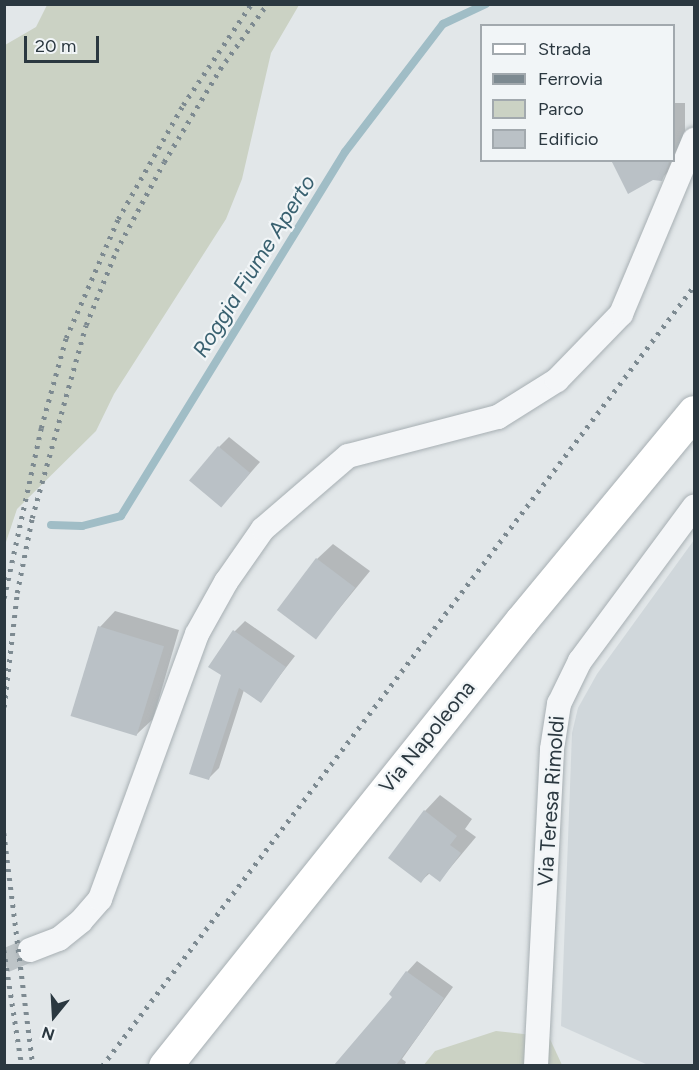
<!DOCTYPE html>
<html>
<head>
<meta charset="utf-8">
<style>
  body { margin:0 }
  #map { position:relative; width:699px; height:1070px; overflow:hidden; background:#e2e7e9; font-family:Figtree,sans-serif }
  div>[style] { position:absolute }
  .built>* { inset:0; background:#d0d7db }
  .green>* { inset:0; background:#cbd2c4 }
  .shadow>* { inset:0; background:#0003 }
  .stream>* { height:8px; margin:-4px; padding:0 4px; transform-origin:4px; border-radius:4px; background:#a0bdc6 }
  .building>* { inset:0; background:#bac1c6; transform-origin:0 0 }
  .minor-tunnel>* { height:24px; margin-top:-12px; transform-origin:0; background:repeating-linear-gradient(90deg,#bdc4c7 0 24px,transparent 0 36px) }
  .roads { filter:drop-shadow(0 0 2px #a7afb3) drop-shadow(0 0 2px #a7afb3) }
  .minor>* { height:24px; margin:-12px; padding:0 12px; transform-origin:12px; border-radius:12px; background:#f4f6f8 }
  .primary>* { height:33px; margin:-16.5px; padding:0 16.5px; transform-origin:16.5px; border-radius:16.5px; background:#fff }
  .rail>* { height:4.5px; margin-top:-2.25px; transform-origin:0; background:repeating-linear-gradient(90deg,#7d8a91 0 3px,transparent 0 9px) }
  span { translate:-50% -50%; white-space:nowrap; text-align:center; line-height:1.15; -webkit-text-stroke:4.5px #f1f5f7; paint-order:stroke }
  .street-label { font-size:21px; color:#2b3840 }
  .water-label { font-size:22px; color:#396170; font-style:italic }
  .frame { position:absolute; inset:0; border:6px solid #2b3840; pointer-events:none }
  .legend { position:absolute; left:480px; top:24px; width:195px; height:138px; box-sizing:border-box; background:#f1f5f7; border:2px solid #a2a9ae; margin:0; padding:8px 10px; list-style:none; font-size:18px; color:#2b3840 }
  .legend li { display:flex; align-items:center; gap:12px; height:30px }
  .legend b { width:30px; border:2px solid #a2a9ae }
  .north { position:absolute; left:24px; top:986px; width:60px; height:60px; -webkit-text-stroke:4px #f1f5f7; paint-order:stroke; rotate:198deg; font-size:16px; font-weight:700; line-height:24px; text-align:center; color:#2b3840 }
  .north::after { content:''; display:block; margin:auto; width:21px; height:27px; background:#2b3840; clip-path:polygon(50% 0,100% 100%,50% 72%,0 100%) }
  .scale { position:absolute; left:24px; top:36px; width:75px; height:27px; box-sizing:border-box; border:3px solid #2b3840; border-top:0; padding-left:8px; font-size:18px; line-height:21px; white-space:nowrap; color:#2b3840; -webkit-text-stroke:4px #f1f5f7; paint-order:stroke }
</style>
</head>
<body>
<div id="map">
  <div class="built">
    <i style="clip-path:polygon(694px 540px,694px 1065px,648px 1065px,561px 1026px,572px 733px,578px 708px,597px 674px)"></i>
  </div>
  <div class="green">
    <i style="clip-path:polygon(47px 5px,299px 5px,271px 53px,242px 179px,226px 219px,114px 394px,96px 431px,17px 509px,5px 545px,5px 45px,36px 27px)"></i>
    <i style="clip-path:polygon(496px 1031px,549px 1037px,562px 1065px,423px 1066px,435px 1051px)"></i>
  </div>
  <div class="shadow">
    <i style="clip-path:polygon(674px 103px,685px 103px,685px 144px,677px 163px,661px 179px,621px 174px,611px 160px,674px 160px)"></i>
    <i style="clip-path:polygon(229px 437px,260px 462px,231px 495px,219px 447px)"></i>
    <i style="clip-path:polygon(333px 544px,370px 571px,316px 637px,317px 559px)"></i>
    <i style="clip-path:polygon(115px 611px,179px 630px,153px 719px,137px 734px,100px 627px)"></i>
    <i style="clip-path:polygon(245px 621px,295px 656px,260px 701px,244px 690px,219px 768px,208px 779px,235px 631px)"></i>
    <i style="clip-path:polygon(440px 795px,472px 819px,465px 829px,476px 837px,440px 880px,430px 873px,421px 881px,425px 811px)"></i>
    <i style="clip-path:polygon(417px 961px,453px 987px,402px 1059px,406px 1062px,404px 1066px,336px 1066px,394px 996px,407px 972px)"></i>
  </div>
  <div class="stream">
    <i style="left:51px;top:525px;width:31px;rotate:2deg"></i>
    <i style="left:82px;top:526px;width:40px;rotate:-14.4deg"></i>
    <i style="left:121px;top:516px;width:427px;rotate:-58.4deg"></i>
    <i style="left:345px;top:152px;width:161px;rotate:-52.6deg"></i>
    <i style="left:443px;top:24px;width:47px;rotate:-24.9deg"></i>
  </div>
  <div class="building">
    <i style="clip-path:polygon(611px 160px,670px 160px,670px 161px,662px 181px,653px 180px,628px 194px)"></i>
    <i style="left:218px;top:446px;width:42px;height:45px;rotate:40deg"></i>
    <i style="left:316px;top:558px;width:49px;height:65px;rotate:37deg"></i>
    <i style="left:98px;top:626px;width:69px;height:94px;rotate:17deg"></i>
    <i style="clip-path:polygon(233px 630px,286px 667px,261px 703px,239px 688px,209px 780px,189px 774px,221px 675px,208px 667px)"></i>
    <i style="clip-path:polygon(424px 810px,457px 836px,450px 845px,461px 853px,440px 882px,428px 873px,421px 883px,388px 858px)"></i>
    <i style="clip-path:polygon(406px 971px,444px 998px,419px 1035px,396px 1065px,334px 1065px,392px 997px,389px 994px)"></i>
  </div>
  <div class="minor-tunnel">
    <i style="left:4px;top:961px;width:28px;rotate:-23deg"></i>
  </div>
  <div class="roads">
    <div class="minor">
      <i style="left:30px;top:950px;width:31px;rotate:-21deg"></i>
      <i style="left:59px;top:939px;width:28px;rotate:-39deg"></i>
      <i style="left:81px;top:921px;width:29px;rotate:-49deg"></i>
      <i style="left:100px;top:899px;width:282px;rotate:-69.9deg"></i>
      <i style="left:197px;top:634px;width:60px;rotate:-60.9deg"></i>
      <i style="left:226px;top:582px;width:65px;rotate:-55.1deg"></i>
      <i style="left:263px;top:529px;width:112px;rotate:-40.7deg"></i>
      <i style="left:348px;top:456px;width:155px;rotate:-14.6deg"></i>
      <i style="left:498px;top:417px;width:70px;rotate:-32.1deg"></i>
      <i style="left:557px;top:380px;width:92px;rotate:-45.9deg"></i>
      <i style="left:621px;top:314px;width:189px;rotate:-67.2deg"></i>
      <i style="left:536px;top:1066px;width:317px;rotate:-87.1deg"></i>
      <i style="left:552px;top:749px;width:46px;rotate:-81.2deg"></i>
      <i style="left:559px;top:704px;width:48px;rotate:-64deg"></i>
      <i style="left:580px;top:661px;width:192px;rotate:-53.5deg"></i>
    </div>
    <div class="primary">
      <i style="left:165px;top:1066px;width:570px;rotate:-51.34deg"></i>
      <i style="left:521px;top:621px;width:271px;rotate:-50.4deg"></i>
    </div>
  </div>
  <div class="rail">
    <i style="left:4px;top:598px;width:174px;rotate:-77.7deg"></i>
    <i style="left:41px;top:428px;width:93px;rotate:-74.5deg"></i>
    <i style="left:66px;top:338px;width:130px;rotate:-66.4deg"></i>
    <i style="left:118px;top:219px;width:131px;rotate:-60.3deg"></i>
    <i style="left:183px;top:105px;width:122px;rotate:-56deg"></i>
    <i style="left:4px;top:707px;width:115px;rotate:-83.5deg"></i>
    <i style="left:17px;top:593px;width:76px;rotate:-78.7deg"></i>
    <i style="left:32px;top:518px;width:200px;rotate:-74.4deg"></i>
    <i style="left:86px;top:325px;width:80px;rotate:-67.9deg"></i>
    <i style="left:116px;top:251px;width:101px;rotate:-61.7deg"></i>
    <i style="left:164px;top:162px;width:109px;rotate:-58.9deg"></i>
    <i style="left:220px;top:69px;width:80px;rotate:-54.1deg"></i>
    <i style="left:4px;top:833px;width:235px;rotate:82.9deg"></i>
    <i style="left:4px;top:950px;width:117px;rotate:81.2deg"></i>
    <i style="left:102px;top:1066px;width:979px;rotate:-52.8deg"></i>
  </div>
  <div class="street-label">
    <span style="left:427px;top:737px;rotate:-51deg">Via Napoleona</span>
    <span style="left:551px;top:801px;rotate:-86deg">Via Teresa Rimoldi</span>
  </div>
  <div class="water-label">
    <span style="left:254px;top:266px;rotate:-58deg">Roggia Fiume Aperto</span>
  </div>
  <div class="frame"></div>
  <ul class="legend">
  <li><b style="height:8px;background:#fff"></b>Strada</li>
  <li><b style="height:8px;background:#7d8a91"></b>Ferrovia</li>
  <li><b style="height:16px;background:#cbd2c4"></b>Parco</li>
  <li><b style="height:16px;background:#bac1c6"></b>Edificio</li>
  </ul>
  <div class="north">N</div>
  <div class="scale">20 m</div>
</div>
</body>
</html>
